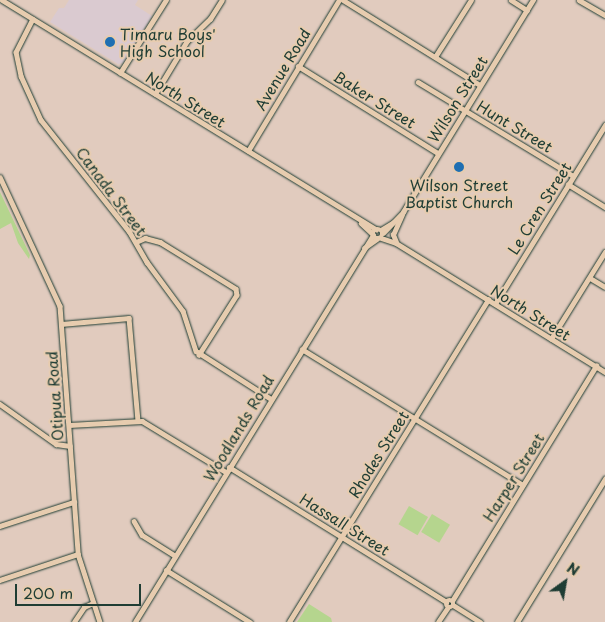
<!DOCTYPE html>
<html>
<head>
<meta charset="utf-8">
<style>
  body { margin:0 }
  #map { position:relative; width:605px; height:622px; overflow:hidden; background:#e1cbbe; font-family:"Playpen Sans",sans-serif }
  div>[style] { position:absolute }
  .built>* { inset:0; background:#dacad0 }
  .green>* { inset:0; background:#b5d58e; transform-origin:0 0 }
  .roads { filter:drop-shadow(0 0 1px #1f3d34) drop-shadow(0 0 1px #1f3d34) }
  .minor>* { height:4.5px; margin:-2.25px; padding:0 2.25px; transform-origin:2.25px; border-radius:2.25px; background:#e7ccaf }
  .minor>.ring { margin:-2.25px; padding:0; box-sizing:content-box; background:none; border:4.5px solid #e7ccaf; border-radius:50% }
  .dots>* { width:14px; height:14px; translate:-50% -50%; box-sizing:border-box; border:2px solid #e7ccaf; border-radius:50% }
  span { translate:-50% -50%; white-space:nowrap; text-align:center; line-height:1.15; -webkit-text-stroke:4px #e7ccaf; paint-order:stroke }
  .poi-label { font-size:15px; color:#1f3d34 }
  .left { translate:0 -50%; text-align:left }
  .street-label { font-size:15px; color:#1f3d34 }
  .north { position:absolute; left:540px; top:557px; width:50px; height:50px; -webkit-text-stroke:4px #e7ccaf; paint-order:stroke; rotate:32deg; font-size:14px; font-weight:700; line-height:20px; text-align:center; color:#1f3d34 }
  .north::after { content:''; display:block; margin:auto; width:18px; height:22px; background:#1f3d34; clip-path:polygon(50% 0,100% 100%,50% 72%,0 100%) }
  .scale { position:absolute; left:15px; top:584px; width:126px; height:22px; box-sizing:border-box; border:2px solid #1f3d34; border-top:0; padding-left:6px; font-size:15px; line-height:18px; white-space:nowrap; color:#1f3d34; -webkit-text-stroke:4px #e7ccaf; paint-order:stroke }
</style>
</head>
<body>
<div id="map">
  <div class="built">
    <i style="clip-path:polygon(69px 0,138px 0,135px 5px,152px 16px,123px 63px,118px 64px,50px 22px,59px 8px,64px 8px)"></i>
  </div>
  <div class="green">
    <i style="clip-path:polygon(0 192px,30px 255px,29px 259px,18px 243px,11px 223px,0 229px)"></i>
    <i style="left:409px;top:506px;width:22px;height:21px;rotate:30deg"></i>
    <i style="left:432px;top:514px;width:21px;height:21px;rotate:31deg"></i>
    <i style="clip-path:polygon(309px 604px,331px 618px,332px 622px,297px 622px)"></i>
  </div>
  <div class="roads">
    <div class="minor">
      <i style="left:2px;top:0;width:439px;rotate:31.5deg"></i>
      <i style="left:343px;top:0;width:161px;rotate:31.8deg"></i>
      <i style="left:511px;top:0;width:19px;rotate:32deg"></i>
      <i style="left:579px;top:0;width:30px;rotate:30deg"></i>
      <i style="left:33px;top:19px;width:37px;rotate:117deg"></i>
      <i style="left:16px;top:52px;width:25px;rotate:78deg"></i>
      <i style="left:21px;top:76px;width:48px;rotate:65.6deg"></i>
      <i style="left:41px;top:120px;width:142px;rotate:51.6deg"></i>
      <i style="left:129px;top:231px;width:36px;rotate:60deg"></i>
      <i style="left:147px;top:262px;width:61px;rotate:53.7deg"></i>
      <i style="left:183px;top:311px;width:42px;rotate:72deg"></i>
      <i style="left:196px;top:351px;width:89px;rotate:32.6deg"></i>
      <i style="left:435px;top:57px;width:67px;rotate:-57.7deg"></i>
      <i style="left:298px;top:66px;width:165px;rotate:31.9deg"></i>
      <i style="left:120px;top:73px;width:86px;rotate:-57.8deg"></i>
      <i style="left:418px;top:82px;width:181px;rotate:31.2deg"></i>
      <i style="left:155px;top:94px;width:62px;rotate:-58.9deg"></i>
      <i style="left:187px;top:41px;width:32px;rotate:-44deg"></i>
      <i style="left:210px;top:19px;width:22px;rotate:-58deg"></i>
      <i style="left:248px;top:151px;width:176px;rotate:-58.9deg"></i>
      <i style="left:0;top:177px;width:142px;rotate:65.1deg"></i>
      <i style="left:60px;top:306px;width:249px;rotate:85.8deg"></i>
      <i style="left:78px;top:554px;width:71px;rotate:72.1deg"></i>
      <i style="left:568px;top:184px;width:44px;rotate:31.9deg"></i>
      <i style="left:361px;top:223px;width:16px;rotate:43deg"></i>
      <i class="ring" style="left:373px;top:229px;width:5.5px;height:5.5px"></i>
      <i style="left:381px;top:230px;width:15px;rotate:-32deg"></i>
      <i style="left:383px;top:233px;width:29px;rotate:-46deg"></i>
      <i style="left:403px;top:212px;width:249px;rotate:-58.5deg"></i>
      <i style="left:381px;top:238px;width:16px;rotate:18deg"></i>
      <i style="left:396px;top:243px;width:246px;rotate:31.7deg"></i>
      <i style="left:136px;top:242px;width:10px;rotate:-24deg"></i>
      <i style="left:145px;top:238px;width:16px;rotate:15deg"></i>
      <i style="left:160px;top:242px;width:89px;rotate:31.7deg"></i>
      <i style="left:236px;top:289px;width:6px;rotate:81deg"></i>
      <i style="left:237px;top:295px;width:71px;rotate:122.3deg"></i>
      <i style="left:396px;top:242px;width:8px;rotate:-113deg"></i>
      <i style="left:393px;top:235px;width:22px;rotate:-66deg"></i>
      <i style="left:364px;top:248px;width:16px;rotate:-35deg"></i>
      <i style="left:590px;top:278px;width:17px;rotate:31deg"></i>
      <i style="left:495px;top:304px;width:210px;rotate:-58.4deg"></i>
      <i style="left:61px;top:324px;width:68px;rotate:-5deg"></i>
      <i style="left:129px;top:318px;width:102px;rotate:85deg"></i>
      <i style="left:551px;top:339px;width:102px;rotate:-58.2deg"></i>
      <i style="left:302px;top:349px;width:259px;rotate:31.6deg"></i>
      <i style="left:0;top:404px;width:69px;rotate:35.5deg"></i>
      <i style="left:56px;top:444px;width:14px;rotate:8deg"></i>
      <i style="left:69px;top:425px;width:73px;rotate:-3.1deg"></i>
      <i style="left:142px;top:421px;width:98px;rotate:31.3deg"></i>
      <i style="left:229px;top:467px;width:256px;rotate:31.8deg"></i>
      <i style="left:134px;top:521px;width:16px;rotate:60deg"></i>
      <i style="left:142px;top:535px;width:39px;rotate:32deg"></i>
      <i style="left:0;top:526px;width:78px;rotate:-18deg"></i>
      <i style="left:166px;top:570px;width:99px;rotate:31.8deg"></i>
      <i style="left:0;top:580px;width:82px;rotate:-18.4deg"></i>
      <i class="ring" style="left:446.5px;top:600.5px;width:2.5px;height:2.5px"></i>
      <i style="left:452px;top:601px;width:276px;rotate:-58.5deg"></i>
      <i style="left:453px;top:605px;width:32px;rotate:32deg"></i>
      <i style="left:74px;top:622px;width:18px;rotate:-56deg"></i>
      <i style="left:84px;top:607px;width:10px;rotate:-24deg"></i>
      <i style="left:135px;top:622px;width:454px;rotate:-58.4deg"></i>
      <i style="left:289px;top:622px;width:379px;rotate:-58.3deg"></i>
      <i style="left:438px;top:622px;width:18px;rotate:-56deg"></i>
      <i style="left:517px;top:622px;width:168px;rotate:-58.4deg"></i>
    </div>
  </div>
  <div class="dots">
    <i style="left:110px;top:42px;background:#1f6fb2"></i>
    <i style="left:459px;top:167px;background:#1f6fb2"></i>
  </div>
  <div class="poi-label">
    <span class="left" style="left:120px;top:42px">Timaru Boys'<br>High School</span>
    <span style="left:459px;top:193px">Wilson Street<br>Baptist Church</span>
  </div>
  <div class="street-label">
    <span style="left:282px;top:69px;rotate:-59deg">Avenue Road</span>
    <span style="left:186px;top:99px;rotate:32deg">North Street</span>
    <span style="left:375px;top:99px;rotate:32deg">Baker Street</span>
    <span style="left:457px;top:99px;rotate:-58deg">Wilson Street</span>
    <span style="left:515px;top:126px;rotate:31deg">Hunt Street</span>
    <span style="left:112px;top:191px;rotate:53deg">Canada Street</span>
    <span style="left:539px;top:208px;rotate:-58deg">Le Cren Street</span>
    <span style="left:531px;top:312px;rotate:32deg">North Street</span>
    <span style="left:54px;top:396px;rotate:-94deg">Otipua Road</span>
    <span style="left:238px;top:428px;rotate:-59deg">Woodlands Road</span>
    <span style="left:378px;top:454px;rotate:-58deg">Rhodes Street</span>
    <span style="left:513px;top:477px;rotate:-58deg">Harper Street</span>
    <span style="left:345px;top:524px;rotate:32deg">Hassall Street</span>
  </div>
  <div class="north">N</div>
  <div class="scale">200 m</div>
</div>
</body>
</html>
